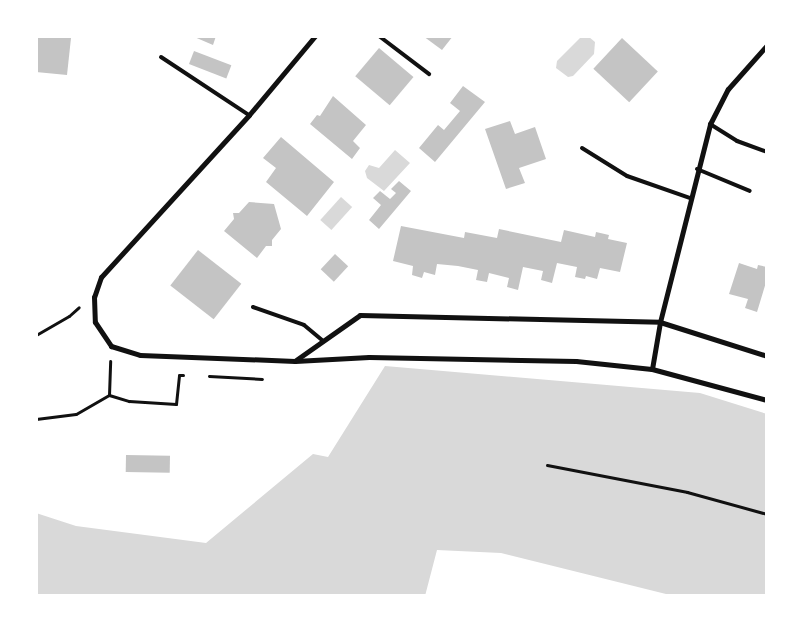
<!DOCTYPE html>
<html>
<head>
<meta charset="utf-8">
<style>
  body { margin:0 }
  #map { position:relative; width:803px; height:632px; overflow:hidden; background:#fff; font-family:Cabin,sans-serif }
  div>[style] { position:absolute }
  .water>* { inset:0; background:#d9d9d9; transform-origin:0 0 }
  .building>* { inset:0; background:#c4c4c4; transform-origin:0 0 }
  .path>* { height:3px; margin:-1.5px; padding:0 1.5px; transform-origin:1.5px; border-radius:1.5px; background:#111 }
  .service>* { height:4px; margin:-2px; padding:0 2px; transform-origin:2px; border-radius:2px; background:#111 }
  .minor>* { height:5px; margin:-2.5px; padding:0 2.5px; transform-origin:2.5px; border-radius:2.5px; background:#111 }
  span { translate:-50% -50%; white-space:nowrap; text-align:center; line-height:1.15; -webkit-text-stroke:5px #fff; paint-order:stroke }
  .frame { position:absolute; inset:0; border:38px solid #fff; pointer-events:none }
</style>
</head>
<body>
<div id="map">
  <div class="water">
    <i style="clip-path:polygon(582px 36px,589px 37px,595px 42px,594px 54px,573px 76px,568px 77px,556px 68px,557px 61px)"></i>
    <i style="clip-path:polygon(395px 150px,410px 163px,384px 191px,367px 178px,365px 171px,369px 165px,379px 168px)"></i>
    <i style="left:341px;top:197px;width:15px;height:31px;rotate:42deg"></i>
    <i style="clip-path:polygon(385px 366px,700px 393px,767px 414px,767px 596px,674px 596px,501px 553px,437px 550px,425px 596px,36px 596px,36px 513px,76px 526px,206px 543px,313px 454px,328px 457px)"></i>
  </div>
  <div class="building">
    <i style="clip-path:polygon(36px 36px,71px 38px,67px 75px,36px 72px)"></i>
    <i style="clip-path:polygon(192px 36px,216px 36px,213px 45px)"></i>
    <i style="clip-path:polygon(423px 36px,453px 36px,442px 50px)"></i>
    <i style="left:622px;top:38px;width:49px;height:42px;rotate:43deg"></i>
    <i style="left:379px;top:48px;width:45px;height:37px;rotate:40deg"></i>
    <i style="left:194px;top:51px;width:40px;height:14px;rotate:21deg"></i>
    <i style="clip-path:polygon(463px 86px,485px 102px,435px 162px,419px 148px,438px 125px,444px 130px,460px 111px,450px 103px)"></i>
    <i style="clip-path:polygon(333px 96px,366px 125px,353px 141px,360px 148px,352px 159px,310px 124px,317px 115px,320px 116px)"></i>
    <i style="clip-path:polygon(510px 121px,515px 134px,535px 127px,546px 159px,519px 168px,525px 183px,506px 189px,485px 129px)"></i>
    <i style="clip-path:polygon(281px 137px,334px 182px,307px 216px,266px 182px,276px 168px,263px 158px)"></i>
    <i style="clip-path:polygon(399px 181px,411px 191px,379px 229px,369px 220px,381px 205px,373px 198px,380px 191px,390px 199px,396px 193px,391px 189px)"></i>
    <i style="clip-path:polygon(249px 202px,274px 204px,281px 229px,272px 240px,272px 246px,266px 246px,257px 258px,224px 231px,234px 219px,233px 213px,239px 213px)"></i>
    <i style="clip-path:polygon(401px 226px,464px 238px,465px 232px,497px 238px,499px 229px,561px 242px,564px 230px,595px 237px,596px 232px,609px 235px,608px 239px,627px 243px,620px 272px,600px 268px,597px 279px,586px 276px,585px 279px,575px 277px,577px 267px,557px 263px,552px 283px,541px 280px,543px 271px,523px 267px,518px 290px,507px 287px,509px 278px,489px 273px,487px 282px,476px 280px,478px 270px,458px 266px,437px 264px,435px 275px,424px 272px,422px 278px,412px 275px,413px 266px,393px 261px)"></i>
    <i style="left:198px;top:250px;width:55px;height:45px;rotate:38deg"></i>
    <i style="left:335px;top:254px;width:18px;height:21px;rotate:43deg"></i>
    <i style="clip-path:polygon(739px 263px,757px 269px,758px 265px,767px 267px,767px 279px,757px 312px,745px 308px,748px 299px,729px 294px)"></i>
    <i style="left:126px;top:455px;width:44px;height:17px;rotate:1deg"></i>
  </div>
  <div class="path">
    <i style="left:36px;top:335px;width:38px;rotate:-30deg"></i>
    <i style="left:69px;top:316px;width:13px;rotate:-42deg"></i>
    <i style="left:209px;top:376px;width:53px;rotate:3.2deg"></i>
    <i style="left:109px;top:395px;width:21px;rotate:17deg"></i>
    <i style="left:129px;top:401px;width:47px;rotate:3.7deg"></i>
    <i style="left:176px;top:404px;width:29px;rotate:-84deg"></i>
    <i style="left:179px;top:375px;width:4px"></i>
    <i style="left:36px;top:419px;width:40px;rotate:-7.1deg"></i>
    <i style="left:76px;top:414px;width:38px;rotate:-30deg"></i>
    <i style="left:109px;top:395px;width:34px;rotate:-88deg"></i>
    <i style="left:547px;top:465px;width:143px;rotate:10.9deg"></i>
    <i style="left:687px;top:492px;width:83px;rotate:15.4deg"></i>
  </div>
  <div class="service">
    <i style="left:379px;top:36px;width:63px;rotate:37.2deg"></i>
    <i style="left:161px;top:57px;width:105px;rotate:33.4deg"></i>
    <i style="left:710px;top:124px;width:32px;rotate:32deg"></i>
    <i style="left:737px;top:141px;width:32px;rotate:20deg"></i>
    <i style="left:582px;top:148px;width:53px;rotate:31.9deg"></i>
    <i style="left:627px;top:176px;width:67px;rotate:19.2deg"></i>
    <i style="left:697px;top:169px;width:57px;rotate:22.5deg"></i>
    <i style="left:253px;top:307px;width:54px;rotate:19.4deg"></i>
    <i style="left:304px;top:325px;width:25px;rotate:40deg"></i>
  </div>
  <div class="minor">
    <i style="left:315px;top:36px;width:103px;rotate:129.9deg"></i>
    <i style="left:249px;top:115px;width:219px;rotate:132.4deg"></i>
    <i style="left:101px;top:277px;width:21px;rotate:109deg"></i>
    <i style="left:94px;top:297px;width:25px;rotate:88deg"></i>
    <i style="left:95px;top:322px;width:29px;rotate:56deg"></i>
    <i style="left:111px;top:346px;width:30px;rotate:17deg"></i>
    <i style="left:140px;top:355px;width:155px;rotate:2.2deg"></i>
    <i style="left:295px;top:361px;width:74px;rotate:-3.1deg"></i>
    <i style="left:369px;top:357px;width:207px;rotate:1.1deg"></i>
    <i style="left:576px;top:361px;width:76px;rotate:6deg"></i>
    <i style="left:652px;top:369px;width:119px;rotate:15.1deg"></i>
    <i style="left:296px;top:360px;width:78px;rotate:-35.1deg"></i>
    <i style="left:360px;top:315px;width:300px;rotate:1.3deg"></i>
    <i style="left:660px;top:322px;width:112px;rotate:17.6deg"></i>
    <i style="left:652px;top:369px;width:48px;rotate:-80.3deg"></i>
    <i style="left:660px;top:322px;width:204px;rotate:-75.8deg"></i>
    <i style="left:710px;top:124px;width:39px;rotate:-63deg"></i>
    <i style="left:728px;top:89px;width:59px;rotate:-48.4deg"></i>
  </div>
  <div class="frame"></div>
</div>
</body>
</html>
